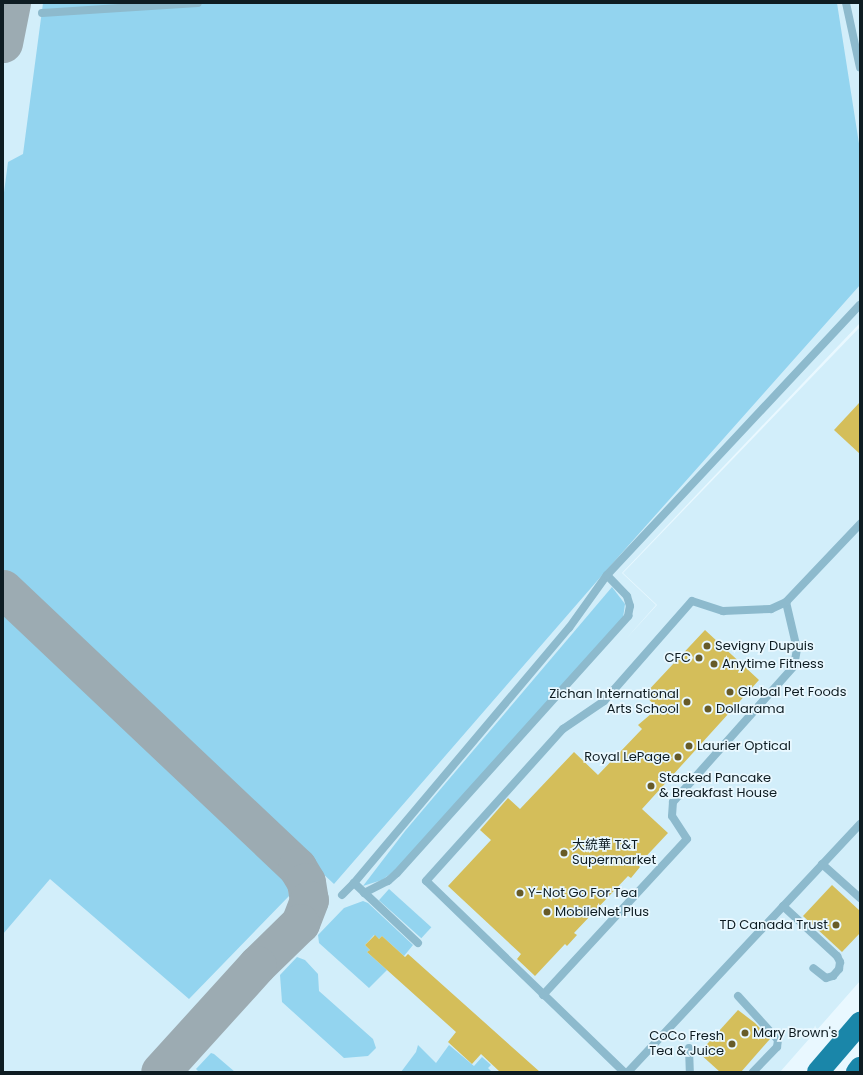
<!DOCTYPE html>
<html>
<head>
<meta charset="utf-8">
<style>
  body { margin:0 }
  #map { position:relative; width:863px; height:1075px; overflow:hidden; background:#e9f8ff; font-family:Poppins,"Noto Sans SC",sans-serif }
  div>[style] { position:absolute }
  .built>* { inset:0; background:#d2eefa }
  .green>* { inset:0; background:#93d4ef; transform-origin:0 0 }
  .taxiway>* { height:39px; margin:-19.5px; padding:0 19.5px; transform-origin:19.5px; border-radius:19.5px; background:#9cabb2 }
  .building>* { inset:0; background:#d4be5a }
  .lane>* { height:8px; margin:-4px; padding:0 4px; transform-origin:4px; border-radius:4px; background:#8dbacd }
  .primary>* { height:22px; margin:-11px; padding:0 11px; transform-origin:11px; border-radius:11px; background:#1a86a9 }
  .dots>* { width:11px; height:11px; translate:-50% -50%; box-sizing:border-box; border:2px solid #e9f8ff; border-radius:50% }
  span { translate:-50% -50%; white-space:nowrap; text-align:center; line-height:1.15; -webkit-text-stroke:3.5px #e9f8ff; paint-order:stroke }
  .poi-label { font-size:13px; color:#0e1c22 }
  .left { translate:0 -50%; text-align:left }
  .right { translate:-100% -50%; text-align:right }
  .frame { position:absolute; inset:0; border:4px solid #0e1c22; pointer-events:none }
</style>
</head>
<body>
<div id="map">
  <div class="built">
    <i style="clip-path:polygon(3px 3px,860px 3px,860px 323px,622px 573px,656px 605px,625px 640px,657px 605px,623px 573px,860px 327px,860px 981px,780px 1072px,3px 1072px)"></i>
  </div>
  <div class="green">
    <i style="clip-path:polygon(43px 3px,837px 3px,860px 150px,860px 285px,604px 573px,334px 884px,3px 575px,3px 200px,8px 162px,23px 154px)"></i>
    <i style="clip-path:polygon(612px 587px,625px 604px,623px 618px,397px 869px,382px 880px,363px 886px,405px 831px)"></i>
    <i style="clip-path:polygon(3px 604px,287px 873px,289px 896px,189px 999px,50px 879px,3px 934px)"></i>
    <i style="left:389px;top:889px;width:57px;height:15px;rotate:42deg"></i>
    <i style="clip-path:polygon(363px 901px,368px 903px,413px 945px,404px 956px,382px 936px,379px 939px,374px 935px,365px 945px,370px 950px,367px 952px,387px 970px,369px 988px,319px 943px,318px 935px,344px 908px)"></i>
    <i style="clip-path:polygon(297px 957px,305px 960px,318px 974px,319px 991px,373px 1039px,376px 1048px,368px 1056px,344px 1058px,282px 1002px,280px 975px)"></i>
    <i style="clip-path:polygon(418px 1045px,436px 1063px,449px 1045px,474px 1066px,482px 1057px,491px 1065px,488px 1068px,492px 1072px,401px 1072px,416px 1052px)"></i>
    <i style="clip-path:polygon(211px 1053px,214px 1054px,235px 1072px,199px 1072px,196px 1069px)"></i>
  </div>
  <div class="taxiway">
    <i style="left:3px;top:43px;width:41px;rotate:-78.7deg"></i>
    <i style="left:3px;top:589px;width:405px;rotate:43.4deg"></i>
    <i style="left:297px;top:867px;width:17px;rotate:59deg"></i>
    <i style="left:306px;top:882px;width:18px;rotate:81deg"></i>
    <i style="left:309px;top:900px;width:25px;rotate:111deg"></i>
    <i style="left:300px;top:923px;width:60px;rotate:135.7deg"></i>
    <i style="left:257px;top:965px;width:144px;rotate:132.2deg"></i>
  </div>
  <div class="building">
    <i style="clip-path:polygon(860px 402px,860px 454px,834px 430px)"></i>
    <i style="clip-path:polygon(705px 630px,759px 680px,642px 809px,668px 833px,638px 865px,640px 867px,631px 878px,628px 876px,574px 933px,577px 935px,567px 946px,565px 944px,535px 976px,517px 959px,521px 954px,448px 886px,491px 840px,480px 830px,508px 798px,520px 809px,574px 752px,598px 775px,642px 729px,638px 725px,658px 708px,644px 695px)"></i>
    <i style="clip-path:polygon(832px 885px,860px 911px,860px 933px,842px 952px,803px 916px)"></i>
    <i style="clip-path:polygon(375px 935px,379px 939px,382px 936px,405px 957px,408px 954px,540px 1072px,500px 1072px,481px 1054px,472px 1064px,448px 1042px,456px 1032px,367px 952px,370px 950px,365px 945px)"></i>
    <i style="clip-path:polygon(738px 1010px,755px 1023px,770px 1039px,741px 1072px,720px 1072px,699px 1053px)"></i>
  </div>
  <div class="lane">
    <i style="left:846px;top:3px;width:66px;rotate:77.8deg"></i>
    <i style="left:42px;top:13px;width:156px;rotate:-3.7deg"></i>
    <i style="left:822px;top:864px;width:51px;rotate:41.8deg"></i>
    <i style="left:364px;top:893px;width:27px;rotate:-27deg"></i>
    <i style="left:388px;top:881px;width:12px;rotate:-42deg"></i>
    <i style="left:397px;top:873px;width:346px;rotate:-48deg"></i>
    <i style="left:628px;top:616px;width:10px;rotate:-79deg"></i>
    <i style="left:630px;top:606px;width:10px;rotate:-107deg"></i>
    <i style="left:627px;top:596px;width:29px;rotate:-134deg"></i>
    <i style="left:342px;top:895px;width:17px;rotate:-45deg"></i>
    <i style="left:783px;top:906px;width:74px;rotate:42.8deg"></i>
    <i style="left:837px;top:956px;width:7px;rotate:63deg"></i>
    <i style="left:840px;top:962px;width:7px;rotate:98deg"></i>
    <i style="left:839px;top:969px;width:9px;rotate:131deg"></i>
    <i style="left:833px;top:976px;width:7px;rotate:164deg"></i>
    <i style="left:826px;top:978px;width:16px;rotate:-142deg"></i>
    <i style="left:418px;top:943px;width:88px;rotate:-136.8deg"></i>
    <i style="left:354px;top:883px;width:334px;rotate:-49.9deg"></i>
    <i style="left:569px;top:628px;width:65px;rotate:-54.4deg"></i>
    <i style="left:607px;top:575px;width:370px;rotate:-46.9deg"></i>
    <i style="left:543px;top:995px;width:212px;rotate:-47.3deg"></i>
    <i style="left:687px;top:839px;width:27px;rotate:-123deg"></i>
    <i style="left:672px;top:816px;width:14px;rotate:-86deg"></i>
    <i style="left:673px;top:802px;width:182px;rotate:-48.3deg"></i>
    <i style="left:794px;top:666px;width:17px;rotate:-80deg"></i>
    <i style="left:797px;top:649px;width:48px;rotate:-103.2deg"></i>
    <i style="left:786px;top:602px;width:108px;rotate:-46.5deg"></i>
    <i style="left:738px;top:996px;width:59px;rotate:47.7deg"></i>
    <i style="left:778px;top:1040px;width:7px;rotate:98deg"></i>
    <i style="left:777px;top:1047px;width:35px;rotate:134deg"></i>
    <i style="left:689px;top:1048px;width:24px;rotate:88deg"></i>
    <i style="left:624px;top:1072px;width:275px;rotate:-136deg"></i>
    <i style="left:426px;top:881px;width:205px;rotate:-48deg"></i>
    <i style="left:563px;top:729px;width:50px;rotate:-34.3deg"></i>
    <i style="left:604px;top:701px;width:133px;rotate:-48.7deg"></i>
    <i style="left:692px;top:601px;width:33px;rotate:18deg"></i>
    <i style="left:723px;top:611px;width:48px;rotate:-2.4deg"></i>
    <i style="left:771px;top:609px;width:17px;rotate:-25deg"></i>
    <i style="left:628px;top:1072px;width:340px;rotate:-46.9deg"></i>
  </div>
  <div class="primary">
    <i style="left:818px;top:1072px;width:65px;rotate:-49.4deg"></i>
    <i style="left:857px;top:1072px;width:5px;rotate:-53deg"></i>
  </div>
  <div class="dots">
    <i style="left:707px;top:646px;background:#675b28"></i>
    <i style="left:699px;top:658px;background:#675b28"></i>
    <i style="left:714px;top:664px;background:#675b28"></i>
    <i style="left:730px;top:692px;background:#675b28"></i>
    <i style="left:687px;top:702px;background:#675b28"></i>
    <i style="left:708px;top:709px;background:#675b28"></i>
    <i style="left:689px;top:746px;background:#675b28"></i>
    <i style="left:678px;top:757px;background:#675b28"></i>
    <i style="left:651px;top:786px;background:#675b28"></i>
    <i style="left:564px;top:853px;background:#675b28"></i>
    <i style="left:520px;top:893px;background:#675b28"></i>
    <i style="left:547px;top:912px;background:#675b28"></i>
    <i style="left:836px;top:925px;background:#675b28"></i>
    <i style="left:745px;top:1033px;background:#675b28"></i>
    <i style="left:732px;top:1044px;background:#675b28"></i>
  </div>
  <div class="poi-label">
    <span class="left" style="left:715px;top:646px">Sevigny Dupuis</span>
    <span class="right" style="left:691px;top:658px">CFC</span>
    <span class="left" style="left:722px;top:664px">Anytime Fitness</span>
    <span class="left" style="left:738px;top:692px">Global Pet Foods</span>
    <span class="right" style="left:679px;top:702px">Zichan International<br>Arts School</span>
    <span class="left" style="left:716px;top:709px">Dollarama</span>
    <span class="left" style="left:697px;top:746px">Laurier Optical</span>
    <span class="right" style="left:670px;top:757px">Royal LePage</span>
    <span class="left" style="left:659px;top:786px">Stacked Pancake<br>&amp; Breakfast House</span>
    <span class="left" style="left:572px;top:853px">大統華 T&amp;T<br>Supermarket</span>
    <span class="left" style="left:528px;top:893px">Y-Not Go For Tea</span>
    <span class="left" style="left:555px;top:912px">MobileNet Plus</span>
    <span class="right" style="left:828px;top:925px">TD Canada Trust</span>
    <span class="left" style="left:753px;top:1033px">Mary Brown's</span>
    <span class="right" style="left:724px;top:1044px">CoCo Fresh<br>Tea &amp; Juice</span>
  </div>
  <div class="frame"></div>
</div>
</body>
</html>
